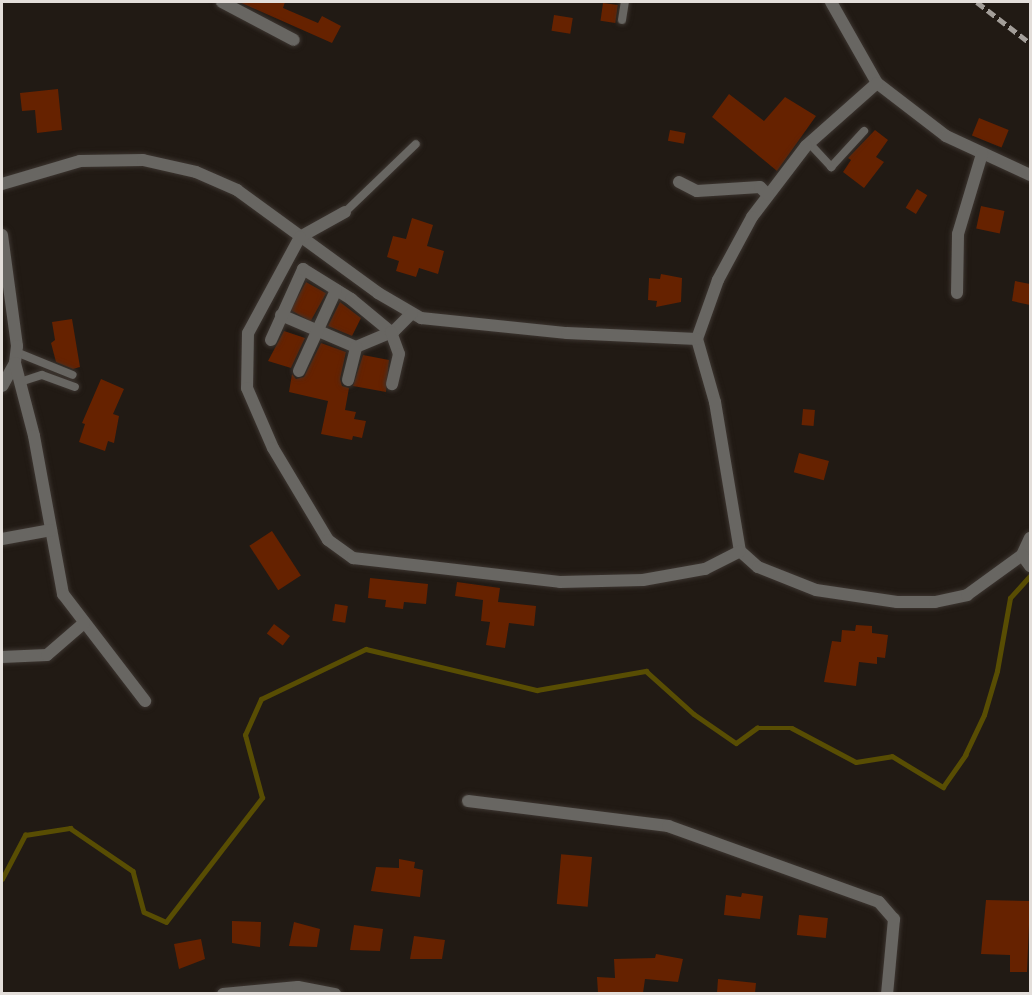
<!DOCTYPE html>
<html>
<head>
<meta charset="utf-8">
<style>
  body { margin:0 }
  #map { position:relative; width:1032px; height:995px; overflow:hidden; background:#211a14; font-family:"Fira Sans Condensed",sans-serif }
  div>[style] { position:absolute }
  .stream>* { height:4.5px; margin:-2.25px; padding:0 2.25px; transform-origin:2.25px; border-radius:2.25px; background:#584d03 }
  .building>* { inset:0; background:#620; transform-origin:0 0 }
  .roads { filter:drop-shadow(0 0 2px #3c3530) drop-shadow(0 0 2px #3c3530) }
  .lane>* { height:8px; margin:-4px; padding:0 4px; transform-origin:4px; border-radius:4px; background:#686662 }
  .street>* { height:12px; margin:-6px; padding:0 6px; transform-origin:6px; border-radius:6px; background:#686662 }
  .rail>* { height:4.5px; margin-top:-2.25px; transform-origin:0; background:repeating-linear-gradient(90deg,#a39e99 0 9px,transparent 0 13.5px) }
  span { translate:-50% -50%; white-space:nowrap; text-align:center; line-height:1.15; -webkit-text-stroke:6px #080604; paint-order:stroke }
  .frame { position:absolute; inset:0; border:3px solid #e3deda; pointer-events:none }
</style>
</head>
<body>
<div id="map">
  <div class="stream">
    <i style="left:2px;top:879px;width:50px;rotate:-62.4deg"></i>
    <i style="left:25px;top:835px;width:46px;rotate:-8.8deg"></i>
    <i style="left:70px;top:828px;width:76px;rotate:34.3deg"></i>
    <i style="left:133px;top:871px;width:42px;rotate:75deg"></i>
    <i style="left:144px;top:912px;width:24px;rotate:24deg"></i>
    <i style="left:166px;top:922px;width:157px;rotate:-52.3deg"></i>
    <i style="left:262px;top:798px;width:65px;rotate:-105.1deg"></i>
    <i style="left:245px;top:735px;width:39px;rotate:-66deg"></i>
    <i style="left:261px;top:699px;width:116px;rotate:-25.5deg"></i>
    <i style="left:366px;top:649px;width:176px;rotate:13.5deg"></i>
    <i style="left:537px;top:690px;width:111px;rotate:-9.9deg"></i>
    <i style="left:646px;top:671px;width:64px;rotate:41.9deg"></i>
    <i style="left:694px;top:714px;width:51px;rotate:34.6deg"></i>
    <i style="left:736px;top:743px;width:26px;rotate:-36deg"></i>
    <i style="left:757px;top:728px;width:35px"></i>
    <i style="left:792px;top:728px;width:72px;rotate:28deg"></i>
    <i style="left:856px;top:762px;width:36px;rotate:-9deg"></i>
    <i style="left:892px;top:756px;width:60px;rotate:31.3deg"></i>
    <i style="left:943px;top:787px;width:39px;rotate:-55deg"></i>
    <i style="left:965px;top:755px;width:44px;rotate:-64.6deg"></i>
    <i style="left:984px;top:715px;width:46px;rotate:-73.5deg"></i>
    <i style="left:997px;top:671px;width:74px;rotate:-79.9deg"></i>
    <i style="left:1010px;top:598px;width:30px;rotate:-48deg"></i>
  </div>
  <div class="building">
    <i style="clip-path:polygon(239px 2px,285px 2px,283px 8px,318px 23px,322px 16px,341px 26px,332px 43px)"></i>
    <i style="left:603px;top:3px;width:15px;height:18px;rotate:8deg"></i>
    <i style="left:554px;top:15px;width:19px;height:16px;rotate:9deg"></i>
    <i style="clip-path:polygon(58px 89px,62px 130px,37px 133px,35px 110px,22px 111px,20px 93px)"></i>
    <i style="clip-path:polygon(729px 94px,764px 121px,785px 97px,816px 116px,777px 171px,712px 117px)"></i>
    <i style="left:979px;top:118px;width:32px;height:19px;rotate:22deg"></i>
    <i style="left:670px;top:130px;width:16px;height:11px;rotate:11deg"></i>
    <i style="clip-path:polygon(875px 130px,888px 140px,876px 157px,884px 162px,864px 188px,843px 172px,851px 160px,848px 158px)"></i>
    <i style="left:917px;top:189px;width:12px;height:22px;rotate:31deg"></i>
    <i style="left:981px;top:206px;width:24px;height:23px;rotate:12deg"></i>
    <i style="clip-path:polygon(412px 218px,433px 225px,427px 246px,444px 251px,438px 274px,419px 268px,416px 277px,396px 271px,399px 261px,387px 257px,393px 236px,406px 239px)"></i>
    <i style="clip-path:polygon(661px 274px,682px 278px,681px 302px,656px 307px,657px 301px,648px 300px,649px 278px,660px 279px)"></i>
    <i style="clip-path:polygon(1015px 281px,1030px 284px,1030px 305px,1012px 301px)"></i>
    <i style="left:306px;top:282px;width:23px;height:32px;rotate:29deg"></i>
    <i style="clip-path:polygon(340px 302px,361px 318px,352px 336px,328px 326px)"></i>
    <i style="clip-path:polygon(72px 319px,80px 367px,73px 369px,56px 362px,51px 343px,55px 340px,52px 322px)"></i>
    <i style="clip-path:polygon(284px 331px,305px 338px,291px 368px,268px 361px)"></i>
    <i style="clip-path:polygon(321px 343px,346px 352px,340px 379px,342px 386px,349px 388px,345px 410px,356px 412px,354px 419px,366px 421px,362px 438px,353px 436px,352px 440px,321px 434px,328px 401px,289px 392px,292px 374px,296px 379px,304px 377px)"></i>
    <i style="clip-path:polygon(363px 355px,389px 360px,386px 392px,353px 386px)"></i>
    <i style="clip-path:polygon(101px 379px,124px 389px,113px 414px,119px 416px,114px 443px,108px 441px,105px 451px,79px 442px,85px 424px,82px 423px)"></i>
    <i style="left:803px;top:409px;width:12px;height:16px;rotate:5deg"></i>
    <i style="left:799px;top:453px;width:31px;height:20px;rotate:15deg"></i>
    <i style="left:272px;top:531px;width:53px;height:27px;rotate:57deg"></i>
    <i style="clip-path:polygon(370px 578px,428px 584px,426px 604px,404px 602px,403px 609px,385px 607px,386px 600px,368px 598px)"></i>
    <i style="clip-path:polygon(457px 582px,500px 588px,498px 602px,536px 606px,534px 626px,509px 623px,505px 648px,486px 645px,490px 622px,481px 621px,483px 600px,455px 596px)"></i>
    <i style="left:335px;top:604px;width:13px;height:17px;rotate:9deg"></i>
    <i style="left:274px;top:624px;width:20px;height:12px;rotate:37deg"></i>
    <i style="clip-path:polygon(856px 625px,872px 626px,872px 633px,888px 635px,885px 658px,877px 657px,877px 664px,859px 662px,856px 686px,824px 682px,832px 641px,841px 642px,842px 630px,855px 631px)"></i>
    <i style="left:592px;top:857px;width:50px;height:31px;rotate:95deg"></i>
    <i style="clip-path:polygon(399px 859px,415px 862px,414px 868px,423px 870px,420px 897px,371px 891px,376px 867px,399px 868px)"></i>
    <i style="clip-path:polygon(742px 893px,763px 896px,760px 919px,724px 915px,726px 895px,741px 897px)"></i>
    <i style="clip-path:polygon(986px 900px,1030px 901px,1027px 972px,1010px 972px,1010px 955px,981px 954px)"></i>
    <i style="left:799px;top:915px;width:29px;height:20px;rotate:6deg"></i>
    <i style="clip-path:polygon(232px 921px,261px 922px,260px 947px,232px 943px)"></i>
    <i style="clip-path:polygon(294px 922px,320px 929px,317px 947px,289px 946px)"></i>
    <i style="clip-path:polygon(354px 925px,383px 929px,380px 951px,350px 950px)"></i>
    <i style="clip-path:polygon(414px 936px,445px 940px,442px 959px,410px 959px)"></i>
    <i style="clip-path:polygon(201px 939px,205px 959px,179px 969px,174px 944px)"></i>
    <i style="clip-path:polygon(656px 954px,683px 959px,678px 982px,645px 979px,643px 993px,598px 993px,597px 977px,615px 978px,614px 959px,655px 958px)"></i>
    <i style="clip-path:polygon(718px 979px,756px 983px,755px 993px,717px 993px)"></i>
  </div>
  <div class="roads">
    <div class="lane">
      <i style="left:622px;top:20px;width:18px;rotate:-81deg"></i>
      <i style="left:809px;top:143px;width:33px;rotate:47deg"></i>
      <i style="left:831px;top:167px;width:49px;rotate:-47.5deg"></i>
      <i style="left:345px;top:212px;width:98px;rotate:-43.8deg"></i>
      <i style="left:16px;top:352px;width:61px;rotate:22deg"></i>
      <i style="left:20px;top:382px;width:23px;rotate:-18deg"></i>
      <i style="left:42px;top:375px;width:35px;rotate:20deg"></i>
    </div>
    <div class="street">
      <i style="left:222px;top:2px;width:81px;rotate:27.8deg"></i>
      <i style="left:831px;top:2px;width:93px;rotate:60.4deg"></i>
      <i style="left:877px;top:83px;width:87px;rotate:37.5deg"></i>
      <i style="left:946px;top:136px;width:93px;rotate:24.9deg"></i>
      <i style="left:877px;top:83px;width:95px;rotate:138.4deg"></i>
      <i style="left:806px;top:146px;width:89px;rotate:127.3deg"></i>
      <i style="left:752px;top:217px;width:72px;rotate:118.4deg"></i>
      <i style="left:718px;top:280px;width:63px;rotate:109.6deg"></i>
      <i style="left:697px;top:339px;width:66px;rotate:74.1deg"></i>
      <i style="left:715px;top:402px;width:151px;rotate:80.5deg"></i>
      <i style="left:740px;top:551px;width:24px;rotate:42deg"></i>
      <i style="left:758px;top:567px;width:62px;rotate:21.6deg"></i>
      <i style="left:816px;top:590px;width:82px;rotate:8.4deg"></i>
      <i style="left:897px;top:602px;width:38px"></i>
      <i style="left:935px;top:602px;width:33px;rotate:-12deg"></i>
      <i style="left:967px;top:595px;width:68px;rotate:-36deg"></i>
      <i style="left:1022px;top:555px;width:19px;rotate:-65deg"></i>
      <i style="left:679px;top:182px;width:20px;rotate:27deg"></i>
      <i style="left:697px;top:191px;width:63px;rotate:-3.6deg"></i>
      <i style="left:760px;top:187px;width:11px;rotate:45deg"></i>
      <i style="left:2px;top:184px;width:81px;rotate:-16.4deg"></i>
      <i style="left:80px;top:161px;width:63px;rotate:-0.9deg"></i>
      <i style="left:143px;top:160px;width:54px;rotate:12.8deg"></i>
      <i style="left:196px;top:172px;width:45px;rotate:23.7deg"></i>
      <i style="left:237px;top:190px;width:175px;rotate:36.1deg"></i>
      <i style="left:378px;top:293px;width:50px;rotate:30.2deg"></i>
      <i style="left:421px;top:318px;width:147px;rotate:5.9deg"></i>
      <i style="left:567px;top:333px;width:130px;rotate:2.6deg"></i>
      <i style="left:345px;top:212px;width:51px;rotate:150.9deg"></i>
      <i style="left:300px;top:237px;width:109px;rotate:118.4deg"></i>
      <i style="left:248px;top:333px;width:55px;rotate:91deg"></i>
      <i style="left:247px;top:388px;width:65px;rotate:66.6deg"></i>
      <i style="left:273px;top:448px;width:107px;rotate:59.1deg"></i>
      <i style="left:328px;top:540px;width:31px;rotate:36deg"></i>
      <i style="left:353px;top:558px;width:208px;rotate:6.6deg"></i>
      <i style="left:560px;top:582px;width:83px;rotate:-1.4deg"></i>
      <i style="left:643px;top:580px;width:63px;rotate:-10.1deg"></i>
      <i style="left:705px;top:569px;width:39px;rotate:-27deg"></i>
      <i style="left:2px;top:235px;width:112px;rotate:82.3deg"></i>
      <i style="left:17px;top:346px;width:17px;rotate:97deg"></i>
      <i style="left:15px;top:363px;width:26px;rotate:119deg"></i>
      <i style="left:957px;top:293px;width:59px;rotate:-89deg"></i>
      <i style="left:958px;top:234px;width:84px;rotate:-73.3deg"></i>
      <i style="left:281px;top:315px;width:82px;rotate:23.1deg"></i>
      <i style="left:356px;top:347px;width:41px;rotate:-22.8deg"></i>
      <i style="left:394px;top:331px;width:25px;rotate:-45deg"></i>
      <i style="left:271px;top:340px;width:78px;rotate:-65.7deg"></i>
      <i style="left:303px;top:269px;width:57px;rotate:32deg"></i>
      <i style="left:351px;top:299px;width:52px;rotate:39.5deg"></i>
      <i style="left:391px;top:332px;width:23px;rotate:70deg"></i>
      <i style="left:399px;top:354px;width:31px;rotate:103deg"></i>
      <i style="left:15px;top:363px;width:75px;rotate:75.4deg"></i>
      <i style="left:34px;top:436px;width:161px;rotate:79.6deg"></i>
      <i style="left:63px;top:594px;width:135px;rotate:52.5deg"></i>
      <i style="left:299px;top:371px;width:89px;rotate:-65.4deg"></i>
      <i style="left:348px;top:380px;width:34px;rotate:-76deg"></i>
      <i style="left:2px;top:539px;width:50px;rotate:-10.4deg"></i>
      <i style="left:1022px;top:555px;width:14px;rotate:54deg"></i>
      <i style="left:2px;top:657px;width:45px;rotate:-2.5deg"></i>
      <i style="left:47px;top:655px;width:49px;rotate:-40.9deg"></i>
      <i style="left:468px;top:801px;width:202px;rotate:7.1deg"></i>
      <i style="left:668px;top:826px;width:224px;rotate:19.8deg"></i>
      <i style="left:879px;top:902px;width:23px;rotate:49deg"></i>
      <i style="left:894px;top:919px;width:75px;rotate:95.3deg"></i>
      <i style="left:223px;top:994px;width:75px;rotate:-5.3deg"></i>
      <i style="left:298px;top:987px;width:38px;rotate:11deg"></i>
    </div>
  </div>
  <div class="rail">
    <i style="left:977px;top:2px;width:67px;rotate:37.7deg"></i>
  </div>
  <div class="frame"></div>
</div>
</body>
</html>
